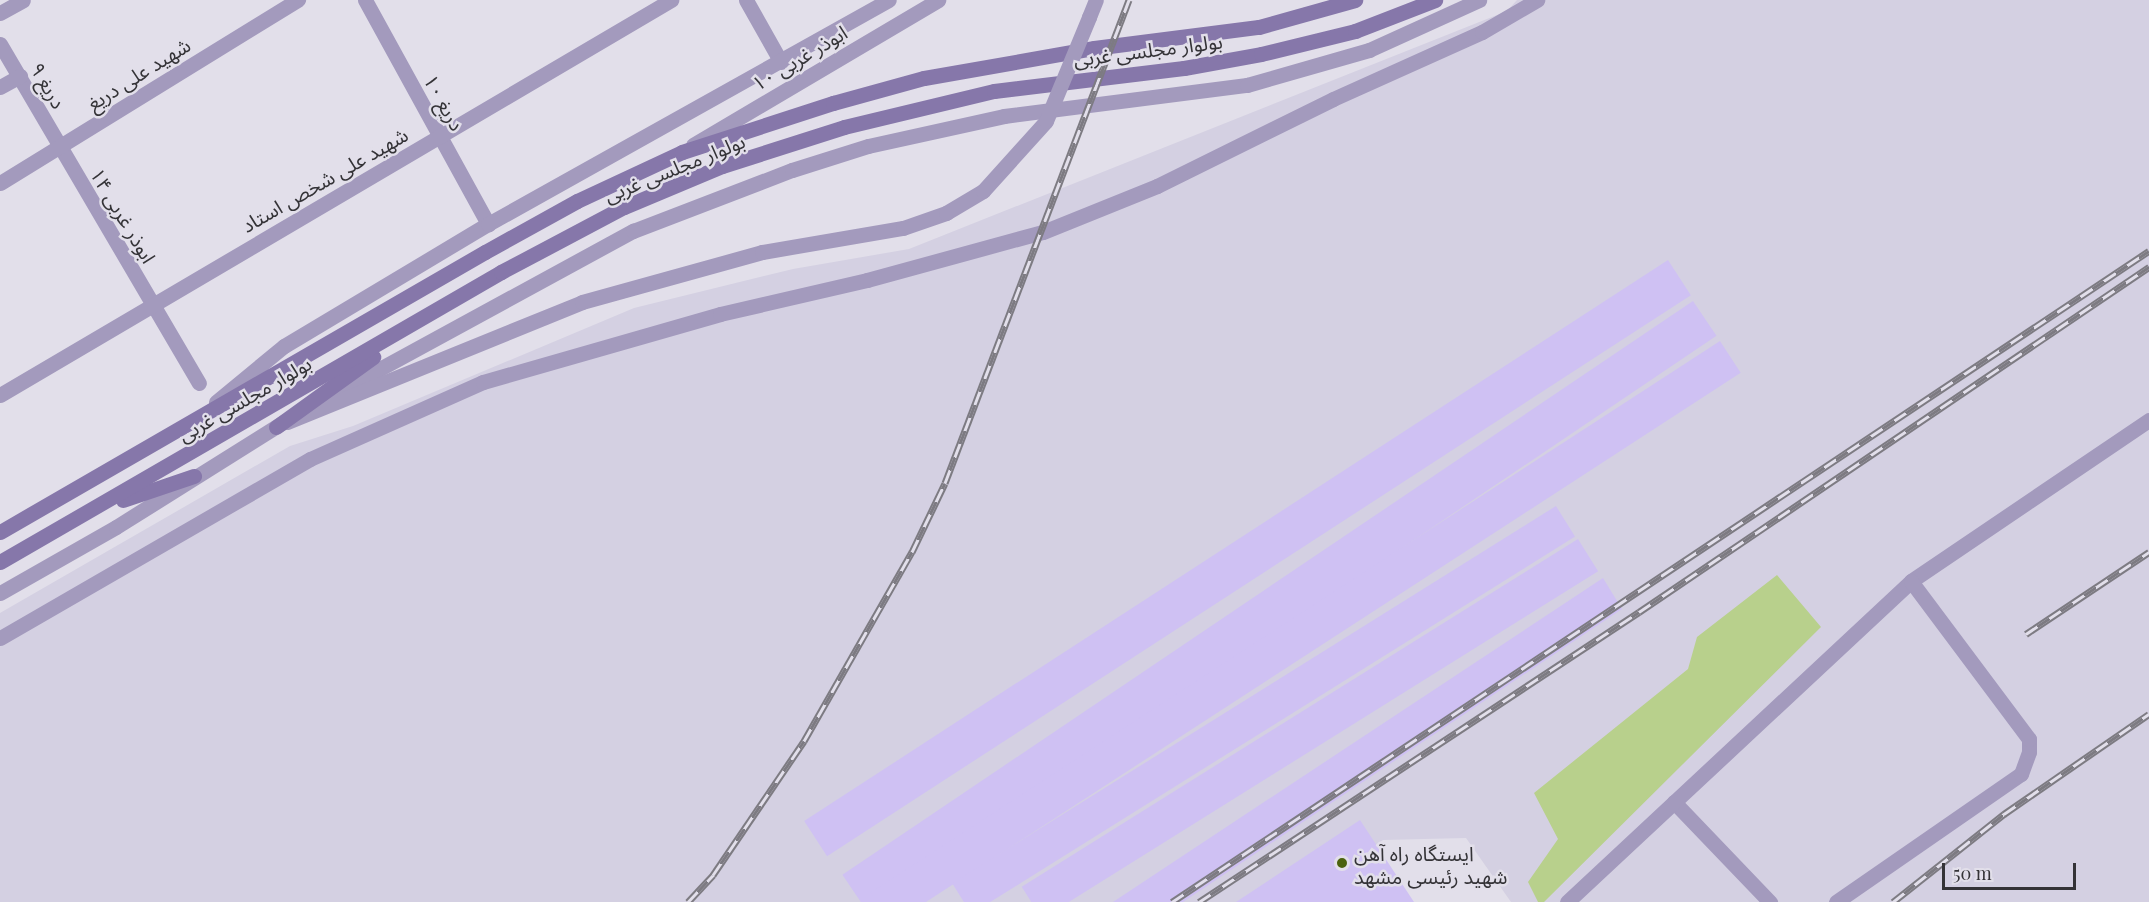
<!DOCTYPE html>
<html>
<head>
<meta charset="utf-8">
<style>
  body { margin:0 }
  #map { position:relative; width:2149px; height:902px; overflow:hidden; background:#e2dfea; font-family:"Playfair Display","Noto Sans Arabic",serif }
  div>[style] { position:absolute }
  .built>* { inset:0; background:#d4d0e2 }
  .green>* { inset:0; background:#b8d08c }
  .building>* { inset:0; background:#cfc1f3; transform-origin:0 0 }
  .minor>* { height:15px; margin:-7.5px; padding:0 7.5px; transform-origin:7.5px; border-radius:7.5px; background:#a39abd }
  .tertiary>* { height:15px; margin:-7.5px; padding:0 7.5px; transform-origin:7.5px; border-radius:7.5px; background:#a39abd }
  .secondary>* { height:15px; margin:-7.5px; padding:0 7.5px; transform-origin:7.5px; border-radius:7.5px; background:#8677aa }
  .rail>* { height:7px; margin-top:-3.5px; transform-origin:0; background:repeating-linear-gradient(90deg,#e2dfea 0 14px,#7d7b82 0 28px); box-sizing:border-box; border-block:2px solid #7d7b82 }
  .tertiary-bridge>* { height:15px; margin:-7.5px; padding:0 7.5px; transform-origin:7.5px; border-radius:7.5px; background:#a39abd }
  .dots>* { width:16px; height:16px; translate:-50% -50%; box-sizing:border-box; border:3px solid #e2dfea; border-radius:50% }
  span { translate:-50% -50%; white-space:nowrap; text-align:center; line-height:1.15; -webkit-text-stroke:5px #e2dfea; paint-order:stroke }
  .street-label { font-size:20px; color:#343337 }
  .poi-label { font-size:20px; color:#343337 }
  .left { translate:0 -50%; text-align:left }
  .scale { position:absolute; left:1942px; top:863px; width:134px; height:27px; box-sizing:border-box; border:3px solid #343337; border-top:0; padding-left:8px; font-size:18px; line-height:21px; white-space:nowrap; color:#343337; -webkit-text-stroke:4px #e2dfea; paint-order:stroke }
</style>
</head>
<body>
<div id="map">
  <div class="built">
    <i style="clip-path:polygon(1517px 0,2149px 0,2149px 902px,1511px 902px,1466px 838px,1383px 840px,1290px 902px,0 902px,0 613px,290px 446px,353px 426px,634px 308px,793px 269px,909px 249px,1507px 11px)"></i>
  </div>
  <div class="green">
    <i style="clip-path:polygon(1777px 575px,1821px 627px,1544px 902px,1538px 902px,1528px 882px,1558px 839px,1534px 793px,1688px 669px,1697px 637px)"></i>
  </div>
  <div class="building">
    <i style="left:1668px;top:260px;width:42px;height:1030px;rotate:57deg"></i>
    <i style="left:1693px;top:301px;width:42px;height:1026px;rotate:56deg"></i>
    <i style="left:1720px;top:341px;width:38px;height:1013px;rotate:57deg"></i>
    <i style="left:1556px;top:506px;width:36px;height:712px;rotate:58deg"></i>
    <i style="left:1578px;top:539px;width:38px;height:656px;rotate:58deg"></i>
    <i style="clip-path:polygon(1603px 578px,1622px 609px,1183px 902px,1113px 902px)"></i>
    <i style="clip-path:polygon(1360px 820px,1414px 902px,1236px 902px)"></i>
  </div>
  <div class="minor">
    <i style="left:365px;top:0;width:256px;rotate:61.2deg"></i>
    <i style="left:746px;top:0;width:71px;rotate:60.6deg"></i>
    <i style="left:0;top:13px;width:26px;rotate:-29deg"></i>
    <i style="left:0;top:44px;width:393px;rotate:59.6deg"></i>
    <i style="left:0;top:87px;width:23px;rotate:-29deg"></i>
    <i style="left:0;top:183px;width:350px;rotate:-31.6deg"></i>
    <i style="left:0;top:395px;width:779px;rotate:-30.48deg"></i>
    <i style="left:216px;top:402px;width:88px;rotate:-39.5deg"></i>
    <i style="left:284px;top:346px;width:238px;rotate:-30.9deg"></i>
    <i style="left:488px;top:224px;width:459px;rotate:-29.2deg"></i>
    <i style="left:319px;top:402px;width:358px;rotate:-28.6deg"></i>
    <i style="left:633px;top:231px;width:170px;rotate:-21deg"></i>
    <i style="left:792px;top:170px;width:80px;rotate:-17.5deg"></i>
    <i style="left:868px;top:146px;width:139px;rotate:-12.4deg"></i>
    <i style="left:1004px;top:116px;width:245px;rotate:-7.3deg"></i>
    <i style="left:1247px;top:85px;width:127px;rotate:-16deg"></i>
    <i style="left:1369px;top:50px;width:121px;rotate:-24.4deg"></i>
    <i style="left:0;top:593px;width:133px;rotate:-29.6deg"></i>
    <i style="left:116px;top:527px;width:199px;rotate:-32.1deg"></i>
    <i style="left:0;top:638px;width:358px;rotate:-30deg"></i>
    <i style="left:310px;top:459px;width:189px;rotate:-24deg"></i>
    <i style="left:483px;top:382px;width:247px;rotate:-16deg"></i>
    <i style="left:720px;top:314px;width:151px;rotate:-13deg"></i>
    <i style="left:867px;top:280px;width:182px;rotate:-15.3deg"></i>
    <i style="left:1043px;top:232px;width:123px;rotate:-22deg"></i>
    <i style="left:1157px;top:186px;width:196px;rotate:-26.3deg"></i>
    <i style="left:1333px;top:99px;width:163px;rotate:-24.2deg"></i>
    <i style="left:1482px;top:32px;width:64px;rotate:-30.2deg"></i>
    <i style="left:1674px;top:802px;width:139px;rotate:46.2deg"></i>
    <i style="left:1567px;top:902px;width:471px;rotate:-43deg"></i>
    <i style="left:1911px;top:581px;width:287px;rotate:-34.1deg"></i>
    <i style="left:1836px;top:902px;width:225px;rotate:-34.7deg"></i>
    <i style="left:2021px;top:774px;width:23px;rotate:-70deg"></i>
    <i style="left:2029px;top:752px;width:13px;rotate:-90deg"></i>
    <i style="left:2029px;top:739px;width:197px;rotate:-126.8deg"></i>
  </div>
  <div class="tertiary">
    <i style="left:1089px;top:17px;width:18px;rotate:-68deg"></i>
    <i style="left:693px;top:145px;width:285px;rotate:-30.6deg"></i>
    <i style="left:287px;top:422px;width:318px;rotate:-22.1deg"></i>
    <i style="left:582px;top:302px;width:187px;rotate:-15.5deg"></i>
    <i style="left:762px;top:252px;width:143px;rotate:-9.7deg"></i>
    <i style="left:903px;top:228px;width:46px;rotate:-19.2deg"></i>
    <i style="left:946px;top:213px;width:43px;rotate:-30.7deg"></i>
    <i style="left:983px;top:191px;width:94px;rotate:-48deg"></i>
  </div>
  <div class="secondary">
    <i style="left:276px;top:427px;width:120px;rotate:-35.8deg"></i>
    <i style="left:123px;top:500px;width:75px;rotate:-18.7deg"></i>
    <i style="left:0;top:532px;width:560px;rotate:-30deg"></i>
    <i style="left:485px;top:252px;width:105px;rotate:-29deg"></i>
    <i style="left:577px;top:201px;width:116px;rotate:-25deg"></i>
    <i style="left:682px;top:152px;width:159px;rotate:-18deg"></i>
    <i style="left:833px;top:103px;width:94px;rotate:-15.4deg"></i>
    <i style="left:924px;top:78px;width:173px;rotate:-10deg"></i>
    <i style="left:1094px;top:48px;width:166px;rotate:-7.3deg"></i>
    <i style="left:1259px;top:27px;width:100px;rotate:-15.7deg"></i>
    <i style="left:0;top:562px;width:579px;rotate:-30.06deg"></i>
    <i style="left:501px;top:272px;width:139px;rotate:-27.9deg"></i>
    <i style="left:624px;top:207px;width:106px;rotate:-22.7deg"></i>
    <i style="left:722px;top:166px;width:128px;rotate:-17.7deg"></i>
    <i style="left:844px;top:127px;width:154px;rotate:-13.5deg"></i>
    <i style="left:994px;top:91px;width:191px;rotate:-6.9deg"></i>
    <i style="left:1184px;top:68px;width:78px;rotate:-10.3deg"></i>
    <i style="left:1261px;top:54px;width:97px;rotate:-13.7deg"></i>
    <i style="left:1355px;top:31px;width:86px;rotate:-21.2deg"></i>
  </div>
  <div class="rail">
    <i style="left:2026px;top:634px;width:148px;rotate:-33.7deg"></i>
    <i style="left:688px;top:902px;width:37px;rotate:-47deg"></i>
    <i style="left:713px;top:875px;width:162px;rotate:-55.8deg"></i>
    <i style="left:804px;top:741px;width:218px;rotate:-60.3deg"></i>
    <i style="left:912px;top:552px;width:76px;rotate:-64.4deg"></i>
    <i style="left:945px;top:483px;width:517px;rotate:-69.15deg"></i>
    <i style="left:1172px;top:902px;width:1174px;rotate:-33.68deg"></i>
    <i style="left:1199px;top:902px;width:527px;rotate:-33.39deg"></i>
    <i style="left:1639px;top:612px;width:616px;rotate:-34.08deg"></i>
    <i style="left:1893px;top:902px;width:142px;rotate:-38.4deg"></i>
    <i style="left:2004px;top:814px;width:176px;rotate:-34.6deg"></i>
  </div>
  <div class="tertiary-bridge">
    <i style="left:1046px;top:121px;width:113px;rotate:-67.5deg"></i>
  </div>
  <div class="dots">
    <i style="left:1342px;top:863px;background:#4b620e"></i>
  </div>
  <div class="street-label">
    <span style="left:1148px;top:49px;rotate:-7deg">بولوار مجلسی غربی</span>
    <span style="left:799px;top:57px;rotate:-31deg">ابوذر غربی ۱۰</span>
    <span style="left:138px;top:73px;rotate:-32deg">شهید علی دریغ</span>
    <span style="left:49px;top:85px;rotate:60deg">دریغ ۹</span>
    <span style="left:445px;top:102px;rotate:61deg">دریغ ۱۰</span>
    <span style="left:674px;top:167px;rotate:-22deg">بولوار مجلسی غربی</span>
    <span style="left:324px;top:179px;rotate:-30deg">شهید علی شخص استاد</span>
    <span style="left:124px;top:215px;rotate:59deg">ابوذر غربی ۱۴</span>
    <span style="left:244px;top:398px;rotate:-30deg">بولوار مجلسی غربی</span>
  </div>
  <div class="poi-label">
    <span class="left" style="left:1354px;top:864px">ایستگاه راه آهن<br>شهید رئیسی مشهد</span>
  </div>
  <div class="scale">50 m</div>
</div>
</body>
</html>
